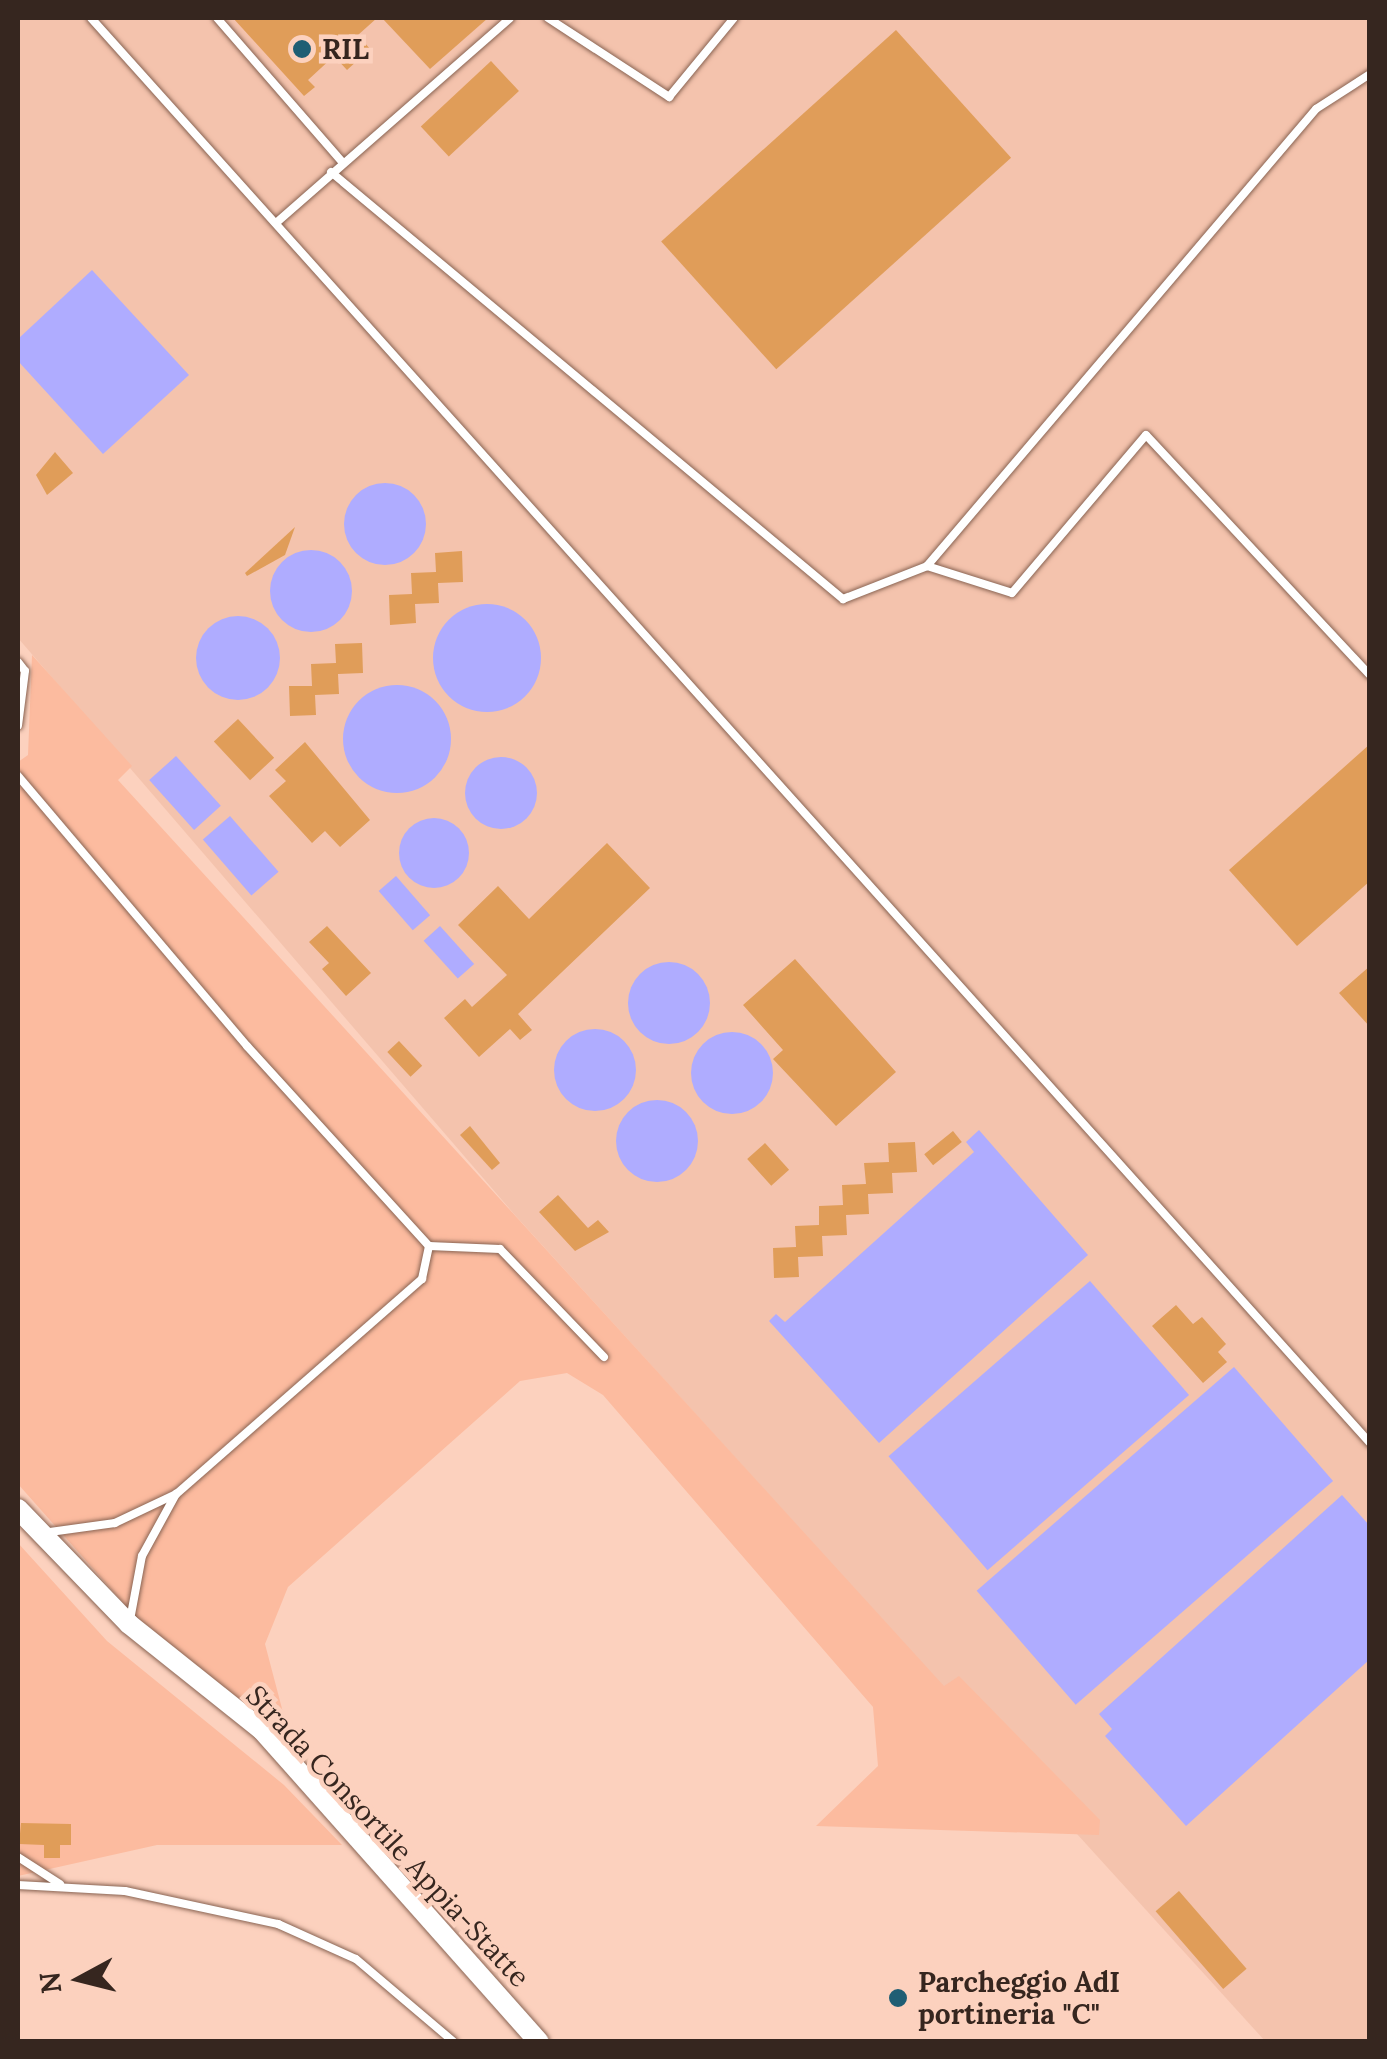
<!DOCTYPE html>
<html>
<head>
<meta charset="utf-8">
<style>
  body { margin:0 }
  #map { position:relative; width:1387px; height:2059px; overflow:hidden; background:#fcd1be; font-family:Lora,serif }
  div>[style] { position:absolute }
  .built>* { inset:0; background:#f4c3ad }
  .green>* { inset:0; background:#fcbb9f }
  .water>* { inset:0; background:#afacff; transform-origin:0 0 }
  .round { border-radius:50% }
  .building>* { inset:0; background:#e09d59; transform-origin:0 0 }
  .roads { filter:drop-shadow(0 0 2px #896453) drop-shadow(0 0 2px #896453) }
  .service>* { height:8px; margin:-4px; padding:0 4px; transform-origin:4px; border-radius:4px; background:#fff }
  .tertiary>* { height:20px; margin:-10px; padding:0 10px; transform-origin:10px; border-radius:10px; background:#fff }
  .dots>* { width:28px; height:28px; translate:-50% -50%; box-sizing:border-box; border:5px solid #fcd1be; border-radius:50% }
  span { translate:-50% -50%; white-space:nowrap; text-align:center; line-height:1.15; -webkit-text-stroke:9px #fcd1be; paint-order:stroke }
  .poi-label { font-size:28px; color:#36261f; font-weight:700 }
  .left { translate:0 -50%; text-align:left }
  .street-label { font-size:28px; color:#36261f }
  .frame { position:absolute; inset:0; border:20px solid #36261f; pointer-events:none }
  .north { position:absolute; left:30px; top:1929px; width:100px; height:100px; -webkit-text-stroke:8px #fcd1be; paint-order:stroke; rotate:263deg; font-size:28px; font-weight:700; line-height:40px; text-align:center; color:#36261f }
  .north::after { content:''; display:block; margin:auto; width:35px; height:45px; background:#36261f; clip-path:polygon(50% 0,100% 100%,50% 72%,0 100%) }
</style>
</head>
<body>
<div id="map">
  <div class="built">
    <i style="clip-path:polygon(18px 18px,1369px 18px,1369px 2041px,1265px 2041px,514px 1214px,18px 638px)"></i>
  </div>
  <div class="green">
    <i style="clip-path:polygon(32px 655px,132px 766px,118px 780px,944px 1686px,959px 1676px,1100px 1820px,1099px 1835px,816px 1826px,878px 1766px,873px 1707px,603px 1395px,567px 1373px,520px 1381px,288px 1587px,265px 1644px,285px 1720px,271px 1729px,166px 1651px,18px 1484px,18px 762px,28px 755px)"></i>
    <i style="clip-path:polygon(18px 1543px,107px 1641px,284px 1785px,342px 1845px,157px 1845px,18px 1876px)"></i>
  </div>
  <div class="water">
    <i style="clip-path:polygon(92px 270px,189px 375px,103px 454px,18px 361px,18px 339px)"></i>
    <i class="round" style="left:344px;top:483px;width:82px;height:82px"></i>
    <i class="round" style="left:270px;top:550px;width:82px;height:82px"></i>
    <i class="round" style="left:433px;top:604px;width:108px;height:108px"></i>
    <i class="round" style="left:196px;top:616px;width:84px;height:84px"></i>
    <i class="round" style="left:343px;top:685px;width:108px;height:108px"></i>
    <i style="left:176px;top:756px;width:67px;height:36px;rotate:48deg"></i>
    <i class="round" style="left:465px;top:757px;width:72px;height:72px"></i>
    <i style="left:230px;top:816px;width:74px;height:36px;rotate:49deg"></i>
    <i class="round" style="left:399px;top:818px;width:70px;height:70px"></i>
    <i style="left:396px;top:876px;width:52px;height:23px;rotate:49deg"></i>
    <i style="left:440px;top:926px;width:51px;height:22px;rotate:48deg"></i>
    <i class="round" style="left:628px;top:962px;width:82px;height:82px"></i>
    <i class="round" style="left:554px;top:1029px;width:82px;height:82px"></i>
    <i class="round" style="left:691px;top:1032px;width:82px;height:82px"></i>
    <i class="round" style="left:616px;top:1100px;width:82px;height:82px"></i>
    <i style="clip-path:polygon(979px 1130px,1088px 1255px,879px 1443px,769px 1321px,776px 1314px,785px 1322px,974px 1152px,966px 1142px)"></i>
    <i style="left:1090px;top:1281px;width:151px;height:267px;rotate:49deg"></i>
    <i style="left:1234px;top:1367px;width:151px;height:341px;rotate:49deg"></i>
    <i style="clip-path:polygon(1342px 1495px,1369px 1525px,1369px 1660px,1186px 1826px,1105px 1736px,1112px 1729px,1099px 1714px)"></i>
  </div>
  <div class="building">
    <i style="clip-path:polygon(233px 18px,377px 18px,358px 35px,370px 49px,347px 70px,334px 56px,308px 80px,315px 87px,304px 96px)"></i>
    <i style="clip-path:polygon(382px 18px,488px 18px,430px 69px)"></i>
    <i style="left:896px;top:30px;width:172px;height:316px;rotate:48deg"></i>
    <i style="left:491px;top:61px;width:41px;height:96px;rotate:47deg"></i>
    <i style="clip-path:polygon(55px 452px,73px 473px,47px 495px,36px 475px)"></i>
    <i style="clip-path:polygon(295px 527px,285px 555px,247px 576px,245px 573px)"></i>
    <i style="clip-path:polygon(462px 551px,463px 582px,438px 583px,439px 603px,415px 604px,416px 623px,390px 625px,389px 595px,412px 594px,411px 573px,436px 572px,435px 553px)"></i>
    <i style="clip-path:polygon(362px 643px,363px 673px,338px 674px,339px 694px,315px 695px,316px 715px,290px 716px,289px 686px,312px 686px,311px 664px,336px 663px,335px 644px)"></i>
    <i style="left:238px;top:719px;width:53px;height:33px;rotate:47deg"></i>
    <i style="clip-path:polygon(305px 742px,370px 820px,340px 847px,325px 831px,312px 843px,269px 796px,286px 781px,275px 770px)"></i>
    <i style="clip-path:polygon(1370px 744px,1370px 881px,1297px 946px,1229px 870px)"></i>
    <i style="clip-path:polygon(607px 843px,650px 888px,518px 1014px,532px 1030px,520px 1040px,510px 1029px,479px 1057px,444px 1018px,465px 999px,472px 1007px,507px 975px,458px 925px,498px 886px,529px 919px)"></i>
    <i style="clip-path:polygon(327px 926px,371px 973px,346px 996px,322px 969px,329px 963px,309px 942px)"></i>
    <i style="clip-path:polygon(795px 959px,896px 1072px,836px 1126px,773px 1059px,783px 1050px,743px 1005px)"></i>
    <i style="clip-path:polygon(1370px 966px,1370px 1027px,1339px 993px)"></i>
    <i style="left:399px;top:1041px;width:34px;height:16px;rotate:47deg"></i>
    <i style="clip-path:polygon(470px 1126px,500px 1163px,492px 1170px,460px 1135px)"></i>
    <i style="left:953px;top:1131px;width:14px;height:37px;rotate:51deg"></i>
    <i style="clip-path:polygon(915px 1142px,917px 1172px,892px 1173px,893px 1193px,868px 1194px,869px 1214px,846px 1215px,847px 1235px,822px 1236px,823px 1256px,798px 1257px,799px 1277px,774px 1278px,773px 1248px,796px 1247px,795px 1226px,819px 1225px,819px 1206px,843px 1205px,842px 1185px,866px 1184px,864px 1163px,889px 1162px,888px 1143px)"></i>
    <i style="left:765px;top:1143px;width:36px;height:24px;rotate:48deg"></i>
    <i style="clip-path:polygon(558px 1195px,588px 1228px,598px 1220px,609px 1232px,575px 1251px,539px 1212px)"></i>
    <i style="clip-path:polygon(1176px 1305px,1193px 1324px,1202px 1317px,1226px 1344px,1218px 1352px,1227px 1362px,1203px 1383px,1152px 1326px)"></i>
    <i style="clip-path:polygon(21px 1823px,71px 1824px,71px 1845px,60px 1845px,60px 1858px,44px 1858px,44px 1845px,19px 1844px)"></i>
    <i style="left:1179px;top:1891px;width:103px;height:31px;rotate:49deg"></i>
  </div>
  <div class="roads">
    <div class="service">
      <i style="left:91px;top:18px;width:1915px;rotate:48.09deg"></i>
      <i style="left:217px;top:18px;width:192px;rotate:49deg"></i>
      <i style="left:548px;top:18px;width:145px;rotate:33.1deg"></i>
      <i style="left:669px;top:97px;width:102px;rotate:-50.6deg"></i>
      <i style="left:1370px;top:74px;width:64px;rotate:147.1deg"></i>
      <i style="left:1316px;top:109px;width:600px;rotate:130.4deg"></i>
      <i style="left:927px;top:566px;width:89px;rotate:17.6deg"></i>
      <i style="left:1012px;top:593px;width:207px;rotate:-49.7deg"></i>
      <i style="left:1146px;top:435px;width:328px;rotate:47deg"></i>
      <i style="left:331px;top:172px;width:667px;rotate:39.83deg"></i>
      <i style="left:843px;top:599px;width:90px;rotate:-21.4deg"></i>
      <i style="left:276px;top:223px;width:311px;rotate:-41.2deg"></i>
      <i style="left:18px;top:662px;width:11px;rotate:52deg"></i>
      <i style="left:25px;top:671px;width:55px;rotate:97.3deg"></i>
      <i style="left:18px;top:776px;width:354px;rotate:49.7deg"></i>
      <i style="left:247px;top:1046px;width:270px;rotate:47.7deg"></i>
      <i style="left:429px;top:1246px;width:34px;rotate:102deg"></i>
      <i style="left:422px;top:1279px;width:327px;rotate:138.8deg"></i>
      <i style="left:176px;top:1494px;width:68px;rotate:154.6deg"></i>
      <i style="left:115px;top:1523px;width:73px;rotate:172.1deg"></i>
      <i style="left:429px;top:1246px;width:71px;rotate:2.4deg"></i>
      <i style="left:500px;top:1249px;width:150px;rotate:46.1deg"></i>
      <i style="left:130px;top:1620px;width:65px;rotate:-79.4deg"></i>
      <i style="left:142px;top:1556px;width:71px;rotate:-61.3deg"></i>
      <i style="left:18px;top:1857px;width:50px;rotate:32.7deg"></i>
      <i style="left:18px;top:1885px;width:107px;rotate:3.2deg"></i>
      <i style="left:125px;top:1891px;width:157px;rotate:12.2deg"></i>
      <i style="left:278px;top:1924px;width:85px;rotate:24.2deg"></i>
      <i style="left:356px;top:1959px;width:128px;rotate:40.3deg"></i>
    </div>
    <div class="tertiary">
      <i style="left:18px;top:1509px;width:160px;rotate:46deg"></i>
      <i style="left:129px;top:1624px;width:170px;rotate:38.6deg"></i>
      <i style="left:262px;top:1730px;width:417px;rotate:48.4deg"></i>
    </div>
  </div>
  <div class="dots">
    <i style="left:302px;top:49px;background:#1f5e74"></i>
    <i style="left:898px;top:1998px;background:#1f5e74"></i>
  </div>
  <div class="poi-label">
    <span class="left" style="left:322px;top:49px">RIL</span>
    <span class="left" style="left:918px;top:1998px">Parcheggio AdI<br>portineria "C"</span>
  </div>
  <div class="street-label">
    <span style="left:388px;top:1836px;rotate:47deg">Strada Consortile Appia-Statte</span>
  </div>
  <div class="frame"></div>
  <div class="north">N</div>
</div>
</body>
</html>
